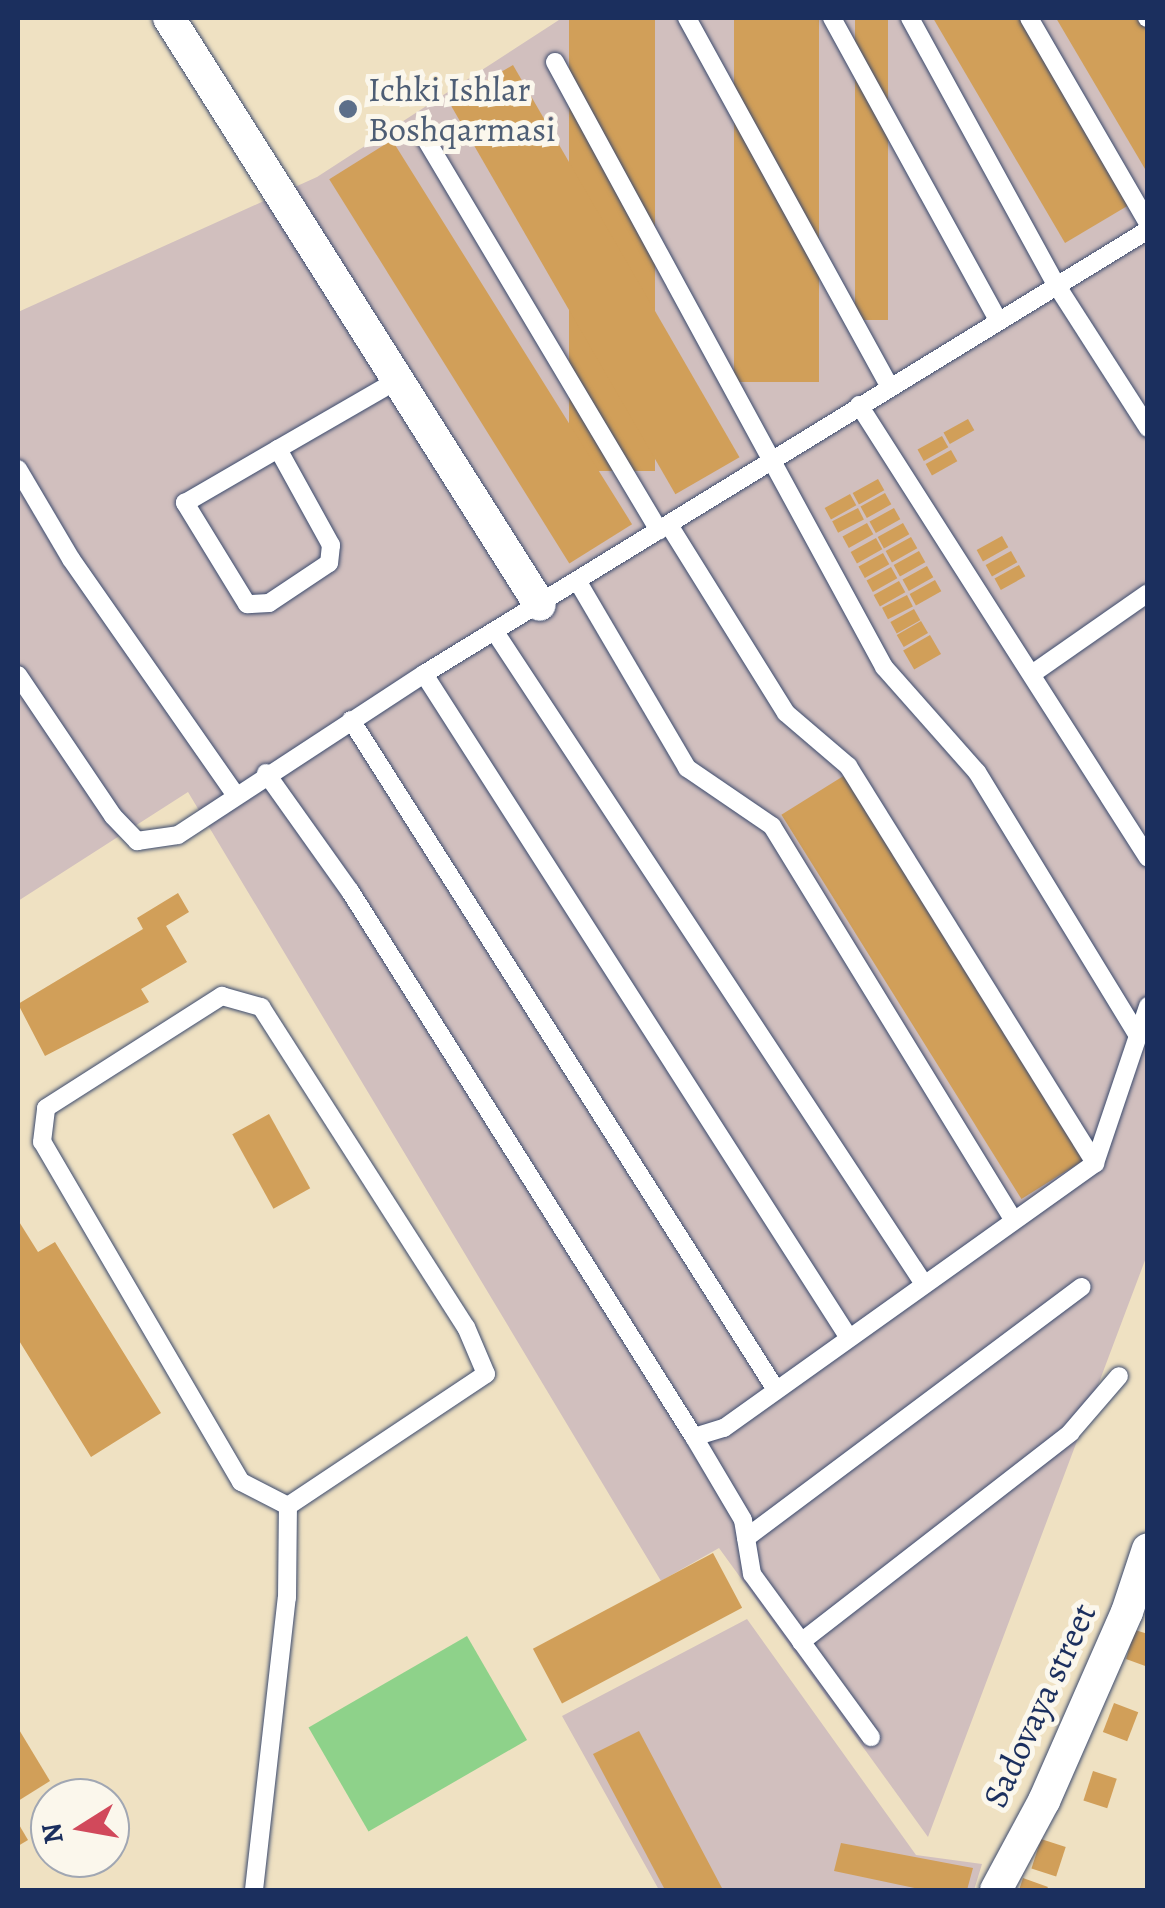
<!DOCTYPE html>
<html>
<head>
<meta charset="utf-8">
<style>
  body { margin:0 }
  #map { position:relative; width:1165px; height:1908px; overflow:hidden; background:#efe1c2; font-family:Alegreya,serif }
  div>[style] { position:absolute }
  .industrial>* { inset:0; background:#d1bfbe }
  .green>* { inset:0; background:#8ed28a; transform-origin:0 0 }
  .building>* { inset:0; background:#d19f59; transform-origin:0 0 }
  .roads { filter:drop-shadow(0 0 2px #3b4a6d) drop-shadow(0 0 2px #3b4a6d) }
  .lane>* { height:18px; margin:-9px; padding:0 9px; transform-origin:9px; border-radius:9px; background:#fff }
  .street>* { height:32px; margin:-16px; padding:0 16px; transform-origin:16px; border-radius:16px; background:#fff }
  .dots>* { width:28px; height:28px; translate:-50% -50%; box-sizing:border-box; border:5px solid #fbf7ec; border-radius:50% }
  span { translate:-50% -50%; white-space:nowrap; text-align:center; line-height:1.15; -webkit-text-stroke:10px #fbf7ec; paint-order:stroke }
  .service-label { font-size:35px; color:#4e5e75 }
  .left { translate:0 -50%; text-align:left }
  .street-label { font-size:35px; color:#1b2f5e }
  .frame { position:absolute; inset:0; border:20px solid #1b2f5e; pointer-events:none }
  .north { position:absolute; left:30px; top:1778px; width:100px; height:100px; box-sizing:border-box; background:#fbf7ec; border:2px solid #a1a7b3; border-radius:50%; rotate:259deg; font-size:28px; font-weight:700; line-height:40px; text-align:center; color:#1b2f5e }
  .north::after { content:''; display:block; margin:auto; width:35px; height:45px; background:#d1495b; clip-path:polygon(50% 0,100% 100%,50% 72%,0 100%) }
</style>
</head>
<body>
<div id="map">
  <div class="industrial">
    <i style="clip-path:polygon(562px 18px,1147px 18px,1147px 1255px,928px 1837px,719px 1548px,661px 1581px,188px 792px,18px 901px,18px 312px,317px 177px)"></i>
    <i style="clip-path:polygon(747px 1619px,916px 1855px,982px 1864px,974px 1890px,659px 1890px,562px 1716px)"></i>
  </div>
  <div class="green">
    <i style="left:467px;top:1636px;width:120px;height:183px;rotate:60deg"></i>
  </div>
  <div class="building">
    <i style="left:569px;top:18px;width:86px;height:453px"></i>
    <i style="left:734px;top:18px;width:85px;height:364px"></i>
    <i style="left:855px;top:18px;width:33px;height:302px"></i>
    <i style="clip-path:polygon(933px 18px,1019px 18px,1129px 205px,1065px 243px)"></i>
    <i style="clip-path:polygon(1056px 18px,1142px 18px,1148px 27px,1148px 174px)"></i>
    <i style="left:513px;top:65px;width:453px;height:74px;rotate:60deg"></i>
    <i style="left:392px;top:140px;width:453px;height:74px;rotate:58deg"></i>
    <i style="left:968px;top:419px;width:13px;height:28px;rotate:61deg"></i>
    <i style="left:942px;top:436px;width:13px;height:28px;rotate:61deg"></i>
    <i style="left:951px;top:450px;width:13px;height:29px;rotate:61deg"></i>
    <i style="left:878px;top:479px;width:13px;height:29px;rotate:61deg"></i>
    <i style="left:885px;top:493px;width:13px;height:28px;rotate:61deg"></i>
    <i style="left:850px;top:494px;width:13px;height:29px;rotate:61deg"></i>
    <i style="left:858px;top:508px;width:13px;height:29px;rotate:63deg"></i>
    <i style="left:894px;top:508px;width:13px;height:28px;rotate:61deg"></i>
    <i style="left:867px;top:523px;width:13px;height:28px;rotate:61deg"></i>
    <i style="left:903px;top:523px;width:13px;height:29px;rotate:61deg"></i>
    <i style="left:1002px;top:536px;width:13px;height:29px;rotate:61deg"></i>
    <i style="left:911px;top:537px;width:13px;height:29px;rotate:61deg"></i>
    <i style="left:876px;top:538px;width:13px;height:29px;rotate:61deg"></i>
    <i style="left:919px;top:551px;width:13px;height:29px;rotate:61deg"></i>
    <i style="left:1011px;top:551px;width:13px;height:29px;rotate:61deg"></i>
    <i style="left:883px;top:553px;width:13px;height:28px;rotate:61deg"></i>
    <i style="left:1019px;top:565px;width:13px;height:28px;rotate:61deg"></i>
    <i style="left:927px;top:566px;width:13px;height:28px;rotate:61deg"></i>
    <i style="left:891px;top:567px;width:13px;height:28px;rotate:61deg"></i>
    <i style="left:935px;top:580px;width:13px;height:29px;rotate:61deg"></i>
    <i style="left:899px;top:581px;width:13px;height:29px;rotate:61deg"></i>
    <i style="left:907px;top:595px;width:13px;height:28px;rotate:63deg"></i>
    <i style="left:914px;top:609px;width:13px;height:27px;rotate:61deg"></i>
    <i style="left:921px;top:621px;width:14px;height:28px;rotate:60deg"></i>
    <i style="left:930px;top:635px;width:22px;height:31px;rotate:60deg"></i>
    <i style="left:845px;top:775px;width:453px;height:75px;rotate:58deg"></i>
    <i style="clip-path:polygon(178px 893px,189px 912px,166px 926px,187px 962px,141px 989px,149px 1002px,45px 1056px,18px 1004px,143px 929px,137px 918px)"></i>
    <i style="left:269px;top:1114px;width:85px;height:42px;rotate:61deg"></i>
    <i style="clip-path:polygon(18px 1220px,38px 1252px,55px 1242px,161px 1413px,91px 1457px,18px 1339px)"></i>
    <i style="left:713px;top:1553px;width:62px;height:204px;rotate:62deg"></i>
    <i style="clip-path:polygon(1135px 1630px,1148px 1634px,1148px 1667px,1126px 1659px)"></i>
    <i style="left:1114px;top:1703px;width:26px;height:31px;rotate:21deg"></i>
    <i style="clip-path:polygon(18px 1728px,50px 1781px,18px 1801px)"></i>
    <i style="clip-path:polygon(639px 1731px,723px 1890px,665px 1890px,593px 1754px)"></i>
    <i style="left:1093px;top:1771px;width:25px;height:31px;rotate:18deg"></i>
    <i style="clip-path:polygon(18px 1823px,28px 1840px,18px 1846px)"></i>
    <i style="left:1041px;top:1839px;width:26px;height:31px;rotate:18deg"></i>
    <i style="clip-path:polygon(841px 1843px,973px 1868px,967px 1890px,924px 1890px,834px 1871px)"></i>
    <i style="clip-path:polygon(1023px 1878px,1048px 1887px,1046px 1890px,1019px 1890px)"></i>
  </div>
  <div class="roads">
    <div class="lane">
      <i style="left:687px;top:18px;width:420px;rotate:61.2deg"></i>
      <i style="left:832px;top:18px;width:345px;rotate:61.2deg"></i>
      <i style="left:910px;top:18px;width:306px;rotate:61.3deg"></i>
      <i style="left:1057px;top:286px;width:169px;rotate:57.3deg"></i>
      <i style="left:1029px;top:18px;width:237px;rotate:59.9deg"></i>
      <i style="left:1147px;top:18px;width:1px"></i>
      <i style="left:555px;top:62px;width:689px;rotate:61.46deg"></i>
      <i style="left:884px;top:667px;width:140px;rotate:48.5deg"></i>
      <i style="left:977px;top:772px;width:307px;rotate:58.6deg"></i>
      <i style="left:425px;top:138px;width:457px;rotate:59.2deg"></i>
      <i style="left:859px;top:405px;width:537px;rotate:57.46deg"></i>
      <i style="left:278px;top:449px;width:110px;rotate:61.1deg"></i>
      <i style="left:331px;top:545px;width:18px;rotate:96deg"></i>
      <i style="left:329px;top:563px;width:72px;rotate:146.3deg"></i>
      <i style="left:269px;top:603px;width:22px;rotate:177deg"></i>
      <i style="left:247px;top:604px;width:119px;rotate:-121.5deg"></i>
      <i style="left:185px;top:503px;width:108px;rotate:-30.1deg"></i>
      <i style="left:278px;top:449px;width:140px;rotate:-30deg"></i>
      <i style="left:18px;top:469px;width:104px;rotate:59.5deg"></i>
      <i style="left:71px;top:559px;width:285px;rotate:55.1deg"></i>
      <i style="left:669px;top:525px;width:221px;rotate:58.1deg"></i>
      <i style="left:786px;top:713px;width:82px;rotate:40.5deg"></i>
      <i style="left:848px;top:766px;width:468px;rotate:58.1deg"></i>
      <i style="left:578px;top:582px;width:216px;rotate:59.6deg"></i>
      <i style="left:687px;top:768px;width:103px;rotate:34.3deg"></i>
      <i style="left:772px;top:826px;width:462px;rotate:58.5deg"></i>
      <i style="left:495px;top:632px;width:780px;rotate:56.66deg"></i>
      <i style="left:424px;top:674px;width:785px;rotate:57.38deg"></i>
      <i style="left:1032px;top:674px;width:141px;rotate:-34.9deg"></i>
      <i style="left:18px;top:675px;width:170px;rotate:56deg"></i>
      <i style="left:113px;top:816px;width:35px;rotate:46deg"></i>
      <i style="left:137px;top:841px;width:41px;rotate:-8.3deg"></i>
      <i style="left:178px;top:835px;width:294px;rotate:-33.2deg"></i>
      <i style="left:424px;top:674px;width:849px;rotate:-31.52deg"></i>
      <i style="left:351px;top:720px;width:791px;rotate:57.6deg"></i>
      <i style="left:266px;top:773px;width:145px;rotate:54.6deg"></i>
      <i style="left:350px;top:891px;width:645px;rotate:57.79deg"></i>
      <i style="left:694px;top:1437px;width:96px;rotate:59.4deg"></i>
      <i style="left:743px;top:1520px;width:55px;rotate:80.5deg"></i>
      <i style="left:752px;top:1574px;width:202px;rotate:53.9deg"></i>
      <i style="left:222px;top:996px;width:41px;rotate:15.8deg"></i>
      <i style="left:261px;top:1007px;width:380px;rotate:57.4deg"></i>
      <i style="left:466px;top:1327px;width:51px;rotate:66.9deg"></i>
      <i style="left:486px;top:1374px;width:238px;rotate:146.3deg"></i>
      <i style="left:288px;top:1506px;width:53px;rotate:-152.9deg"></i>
      <i style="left:241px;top:1482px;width:394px;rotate:-120.3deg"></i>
      <i style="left:42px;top:1142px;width:34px;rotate:-83deg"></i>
      <i style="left:46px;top:1108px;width:209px;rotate:-32.5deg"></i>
      <i style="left:694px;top:1437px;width:31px;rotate:-17deg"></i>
      <i style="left:724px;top:1428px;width:456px;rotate:-35.5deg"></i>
      <i style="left:1095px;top:1163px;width:166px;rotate:-71.3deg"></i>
      <i style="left:746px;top:1538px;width:419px;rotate:-36.8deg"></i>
      <i style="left:801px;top:1642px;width:341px;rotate:-37.8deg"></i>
      <i style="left:1070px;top:1433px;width:75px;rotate:-49.3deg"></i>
      <i style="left:254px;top:1890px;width:294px;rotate:-83.6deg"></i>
      <i style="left:287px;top:1598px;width:92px;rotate:-89.4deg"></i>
    </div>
    <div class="street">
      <i style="left:169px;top:18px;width:694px;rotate:57.71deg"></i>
      <i style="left:996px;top:1890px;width:101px;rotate:-61.7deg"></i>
      <i style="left:1044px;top:1801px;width:206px;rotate:-66.3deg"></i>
      <i style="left:1127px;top:1612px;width:66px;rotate:-71.6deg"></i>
    </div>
  </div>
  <div class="dots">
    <i style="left:348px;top:109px;background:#5c6f8a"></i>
  </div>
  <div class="service-label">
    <span class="left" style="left:368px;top:109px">Ichki Ishlar<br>Boshqarmasi</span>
  </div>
  <div class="street-label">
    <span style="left:1039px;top:1705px;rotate:-65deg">Sadovaya street</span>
  </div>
  <div class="frame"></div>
  <div class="north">N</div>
</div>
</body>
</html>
